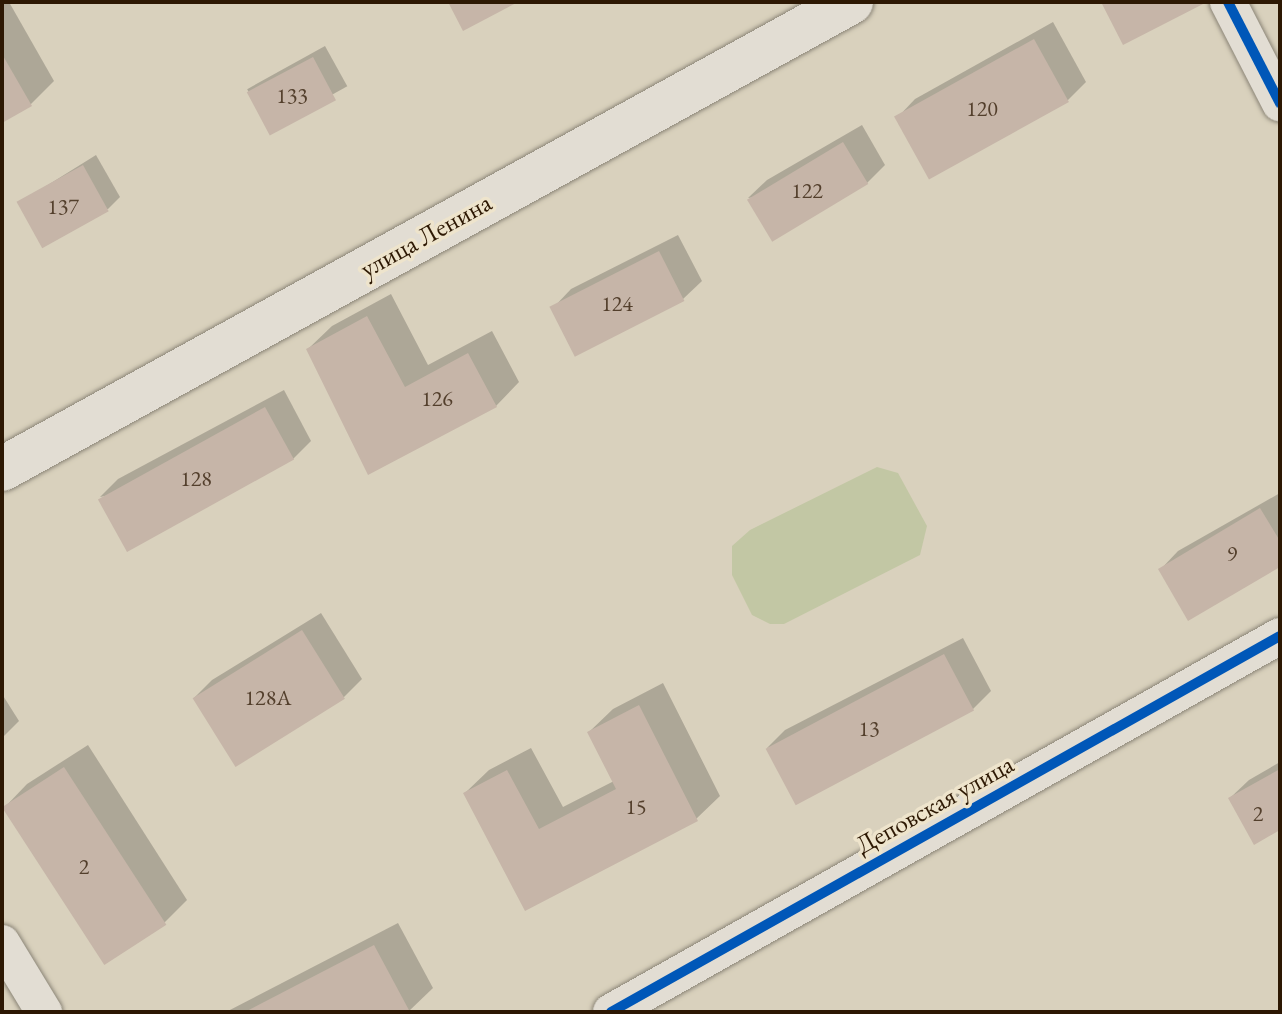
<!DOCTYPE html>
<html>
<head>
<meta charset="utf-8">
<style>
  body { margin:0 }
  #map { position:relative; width:1282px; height:1014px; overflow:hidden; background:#d9d1bd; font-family:"EB Garamond",serif }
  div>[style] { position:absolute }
  .green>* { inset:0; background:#c2c7a4 }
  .shadow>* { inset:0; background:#0003; transform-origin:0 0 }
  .building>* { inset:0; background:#c6b5a8; transform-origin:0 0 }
  .roads { filter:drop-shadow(0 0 2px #8b8577) drop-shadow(0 0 2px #8b8577) }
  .street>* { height:36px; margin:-18px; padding:0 18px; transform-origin:18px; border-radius:18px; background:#e2ddd3 }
  .secondary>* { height:44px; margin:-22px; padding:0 22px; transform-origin:22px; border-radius:22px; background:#e2ddd3 }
  .cycleway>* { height:10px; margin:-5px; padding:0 5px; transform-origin:5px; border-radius:5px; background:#0057b8 }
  span { translate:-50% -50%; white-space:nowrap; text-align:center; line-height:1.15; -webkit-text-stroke:7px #eee4cc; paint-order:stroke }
  .number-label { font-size:22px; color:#533f2c }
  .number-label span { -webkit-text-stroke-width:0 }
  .street-label { font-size:26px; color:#2d1803 }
  .frame { position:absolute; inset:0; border:4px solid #2d1803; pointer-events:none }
</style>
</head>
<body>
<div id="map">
  <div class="green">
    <i style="clip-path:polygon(877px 467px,898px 473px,927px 526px,920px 555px,784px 624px,770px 624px,752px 615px,732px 575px,732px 546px,750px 530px)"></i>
  </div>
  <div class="shadow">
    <i style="clip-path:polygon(2px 2px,9px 2px,54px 81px,31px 104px,2px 121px)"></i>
    <i style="clip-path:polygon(1053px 22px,1086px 82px,1068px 100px,897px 118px,915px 99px)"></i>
    <i style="left:325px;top:46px;width:46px;height:89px;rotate:61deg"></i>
    <i style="clip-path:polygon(862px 125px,885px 165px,867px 183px,748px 198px,767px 180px)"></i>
    <i style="clip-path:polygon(96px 155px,120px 197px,108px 209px,19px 203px)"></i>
    <i style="clip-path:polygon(678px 235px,702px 281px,683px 299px,553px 308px,571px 289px)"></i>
    <i style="clip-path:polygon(391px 294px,428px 365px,492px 331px,519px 382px,496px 406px,369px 472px,308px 349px,332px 326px)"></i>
    <i style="clip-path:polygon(284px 390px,311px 441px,293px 459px,100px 497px,118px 479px)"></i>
    <i style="clip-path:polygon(1280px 493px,1280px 564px,1160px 570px,1178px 551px)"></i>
    <i style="clip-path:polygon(321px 613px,362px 679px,344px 697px,194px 698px,212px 680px)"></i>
    <i style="clip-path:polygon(963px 638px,991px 691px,973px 709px,767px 748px,785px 730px)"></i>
    <i style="clip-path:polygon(663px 683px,720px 796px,696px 819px,526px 908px,465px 793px,489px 770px,531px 748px,563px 807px,614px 781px,589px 732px,613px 709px)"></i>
    <i style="clip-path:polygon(2px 694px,19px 721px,2px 738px)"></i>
    <i style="clip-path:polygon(88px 745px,187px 900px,164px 923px,4px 808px,27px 784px)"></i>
    <i style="clip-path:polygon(1280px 762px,1280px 828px,1230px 798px,1249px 780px)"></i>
    <i style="clip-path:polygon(398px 923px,433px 988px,408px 1012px,226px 1012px)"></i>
  </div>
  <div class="building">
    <i style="clip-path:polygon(448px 2px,518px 2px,463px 31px)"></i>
    <i style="clip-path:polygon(1101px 2px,1207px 2px,1123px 45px)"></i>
    <i style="left:1034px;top:39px;width:72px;height:160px;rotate:61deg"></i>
    <i style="clip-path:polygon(2px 54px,32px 106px,2px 123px)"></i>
    <i style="left:313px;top:57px;width:49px;height:75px;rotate:62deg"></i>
    <i style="left:843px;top:142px;width:49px;height:112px;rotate:59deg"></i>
    <i style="left:83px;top:165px;width:53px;height:76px;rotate:61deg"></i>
    <i style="left:659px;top:251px;width:56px;height:123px;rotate:63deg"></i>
    <i style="clip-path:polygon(367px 316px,405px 387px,468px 353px,497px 407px,368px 475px,306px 349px)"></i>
    <i style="left:265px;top:407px;width:60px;height:191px;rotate:61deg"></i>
    <i style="clip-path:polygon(1260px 508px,1280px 541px,1280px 567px,1188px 621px,1158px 569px)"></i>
    <i style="left:302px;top:630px;width:81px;height:129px;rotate:58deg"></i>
    <i style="left:944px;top:654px;width:64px;height:202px;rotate:62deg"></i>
    <i style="clip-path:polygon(639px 705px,698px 821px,525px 911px,463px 793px,507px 770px,539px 829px,616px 789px,587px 732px)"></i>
    <i style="left:64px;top:767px;width:188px;height:74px;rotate:57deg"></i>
    <i style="clip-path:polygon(1280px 769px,1280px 830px,1254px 845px,1228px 798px)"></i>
    <i style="clip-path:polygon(374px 945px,410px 1012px,245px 1012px)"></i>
  </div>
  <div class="roads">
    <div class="street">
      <i style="left:1228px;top:2px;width:114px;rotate:62.8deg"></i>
      <i style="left:2px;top:943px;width:81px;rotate:58.7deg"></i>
      <i style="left:611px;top:1012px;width:767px;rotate:-29.34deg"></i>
    </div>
    <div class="secondary">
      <i style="left:2px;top:469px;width:969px;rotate:-28.81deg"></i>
    </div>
  </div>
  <div class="cycleway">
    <i style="left:1228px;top:2px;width:114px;rotate:62.8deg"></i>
    <i style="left:611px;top:1012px;width:767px;rotate:-29.34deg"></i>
  </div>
  <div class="number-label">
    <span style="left:292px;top:96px">133</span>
    <span style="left:982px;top:109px">120</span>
    <span style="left:807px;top:191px">122</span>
    <span style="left:63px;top:207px">137</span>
    <span style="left:617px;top:304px">124</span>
    <span style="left:437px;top:399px">126</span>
    <span style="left:196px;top:479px">128</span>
    <span style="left:1232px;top:554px">9</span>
    <span style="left:268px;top:698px">128А</span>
    <span style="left:869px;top:729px">13</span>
    <span style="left:636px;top:807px">15</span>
    <span style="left:1258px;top:814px">2</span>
    <span style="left:84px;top:867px">2</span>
  </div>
  <div class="street-label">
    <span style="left:426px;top:236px;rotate:-29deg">улица Ленина</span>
    <span style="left:935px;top:805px;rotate:-29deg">Деповская улица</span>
  </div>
  <div class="frame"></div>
</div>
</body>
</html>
